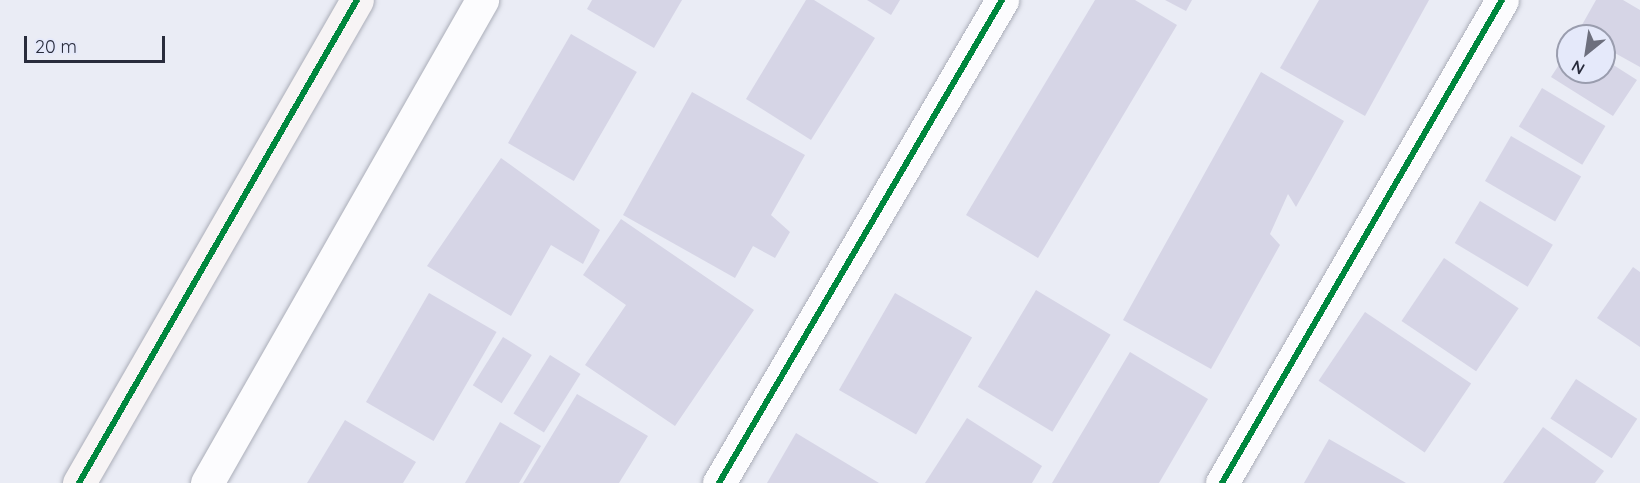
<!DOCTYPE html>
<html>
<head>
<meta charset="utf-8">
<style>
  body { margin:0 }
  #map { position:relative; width:1640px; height:483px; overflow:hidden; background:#eaecf5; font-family:Quicksand,sans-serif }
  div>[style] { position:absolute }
  .building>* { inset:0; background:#d6d5e6; transform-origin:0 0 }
  .roads { filter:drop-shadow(0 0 2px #abaeb9) drop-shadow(0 0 2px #abaeb9) }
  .street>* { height:33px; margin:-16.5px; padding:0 16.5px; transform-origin:16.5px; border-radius:16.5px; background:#fcfcfe }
  .secondary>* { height:33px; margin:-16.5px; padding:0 16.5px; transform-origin:16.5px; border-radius:16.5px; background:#f7f4f5 }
  .cycleway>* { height:6px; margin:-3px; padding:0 3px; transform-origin:3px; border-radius:3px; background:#00873e }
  span { translate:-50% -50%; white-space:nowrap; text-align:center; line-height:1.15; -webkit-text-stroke:6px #e5e9fa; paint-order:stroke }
  .north { position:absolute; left:1556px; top:24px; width:60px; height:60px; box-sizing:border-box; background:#e5e9fa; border:2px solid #9a9dae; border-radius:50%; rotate:210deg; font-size:16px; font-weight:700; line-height:24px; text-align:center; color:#292c3c }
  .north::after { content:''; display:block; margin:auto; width:21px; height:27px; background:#6d6f7d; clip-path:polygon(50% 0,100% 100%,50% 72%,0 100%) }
  .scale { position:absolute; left:24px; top:36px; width:141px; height:27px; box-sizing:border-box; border:3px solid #292c3c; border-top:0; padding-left:8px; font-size:18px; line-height:21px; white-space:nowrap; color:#292c3c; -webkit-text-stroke:4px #e5e9fa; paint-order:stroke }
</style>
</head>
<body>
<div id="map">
  <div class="building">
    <i style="clip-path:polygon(592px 0,682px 0,654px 48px,587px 9px)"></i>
    <i style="clip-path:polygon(806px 0,814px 0,875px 38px,811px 140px,746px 99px)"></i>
    <i style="clip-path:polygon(867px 0,900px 0,891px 15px)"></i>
    <i style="clip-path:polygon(1095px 0,1135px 0,1177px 25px,1038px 258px,966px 215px)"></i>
    <i style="clip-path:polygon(1165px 0,1192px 0,1186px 11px)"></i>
    <i style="clip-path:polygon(1319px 0,1429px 0,1365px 116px,1280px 68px)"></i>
    <i style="clip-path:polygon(1596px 0,1623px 0,1640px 10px,1640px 67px,1604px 47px,1604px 36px,1586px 36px,1578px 32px)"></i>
    <i style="left:571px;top:34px;width:76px;height:126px;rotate:30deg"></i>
    <i style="clip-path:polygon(1568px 51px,1568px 72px,1604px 72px,1604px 59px,1637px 80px,1613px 116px,1551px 77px)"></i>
    <i style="clip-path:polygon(1261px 72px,1344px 121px,1296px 207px,1288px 194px,1270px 234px,1280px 245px,1211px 369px,1123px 320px)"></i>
    <i style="left:1542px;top:88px;width:74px;height:45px;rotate:31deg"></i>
    <i style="clip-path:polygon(692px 92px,805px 155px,771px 215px,790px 232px,775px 258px,753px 246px,735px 278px,623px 215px)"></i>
    <i style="left:1511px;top:136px;width:81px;height:52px;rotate:30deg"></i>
    <i style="clip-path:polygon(501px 158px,600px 230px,583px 264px,551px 245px,511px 316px,427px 266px)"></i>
    <i style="left:1480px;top:201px;width:85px;height:49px;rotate:31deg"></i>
    <i style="clip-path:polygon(621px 219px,754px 310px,675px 426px,585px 365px,626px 305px,583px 275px)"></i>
    <i style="left:1444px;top:258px;width:90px;height:76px;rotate:34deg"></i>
    <i style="clip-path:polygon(1633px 267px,1640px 272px,1640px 347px,1597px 318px)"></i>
    <i style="left:1036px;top:290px;width:87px;height:113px;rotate:31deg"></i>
    <i style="left:429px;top:293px;width:78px;height:126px;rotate:30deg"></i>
    <i style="left:895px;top:293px;width:89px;height:112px;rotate:30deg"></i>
    <i style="left:1365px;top:312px;width:128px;height:83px;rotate:34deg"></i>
    <i style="left:503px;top:337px;width:34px;height:57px;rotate:32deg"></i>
    <i style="clip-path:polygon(1130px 352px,1208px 399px,1159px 483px,1052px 483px)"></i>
    <i style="left:550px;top:355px;width:36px;height:69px;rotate:32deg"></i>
    <i style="left:1576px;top:379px;width:73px;height:47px;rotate:33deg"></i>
    <i style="clip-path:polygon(577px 394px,648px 436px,619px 483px,523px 483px)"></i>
    <i style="clip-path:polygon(967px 418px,1042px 466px,1032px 483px,925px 483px)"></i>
    <i style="clip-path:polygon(345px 420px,416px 462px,403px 483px,307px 483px)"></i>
    <i style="clip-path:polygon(500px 422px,541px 446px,519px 483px,465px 483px)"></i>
    <i style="clip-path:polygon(1543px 427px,1604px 471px,1595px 483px,1503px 483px)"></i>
    <i style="clip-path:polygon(796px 433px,879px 483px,767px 483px)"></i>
    <i style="clip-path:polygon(1329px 439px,1406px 483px,1304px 483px)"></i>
  </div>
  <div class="roads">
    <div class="street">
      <i style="left:207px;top:483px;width:556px;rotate:-60.34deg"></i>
      <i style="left:719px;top:483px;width:560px;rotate:-59.63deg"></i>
      <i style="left:1222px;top:483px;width:558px;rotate:-59.9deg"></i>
    </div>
    <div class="secondary">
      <i style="left:79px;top:483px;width:557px;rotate:-60.08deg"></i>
    </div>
  </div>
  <div class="cycleway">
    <i style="left:79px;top:483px;width:557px;rotate:-60.08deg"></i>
    <i style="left:719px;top:483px;width:560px;rotate:-59.63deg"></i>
    <i style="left:1222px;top:483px;width:558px;rotate:-59.9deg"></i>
  </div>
  <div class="north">N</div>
  <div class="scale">20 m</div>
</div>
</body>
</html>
